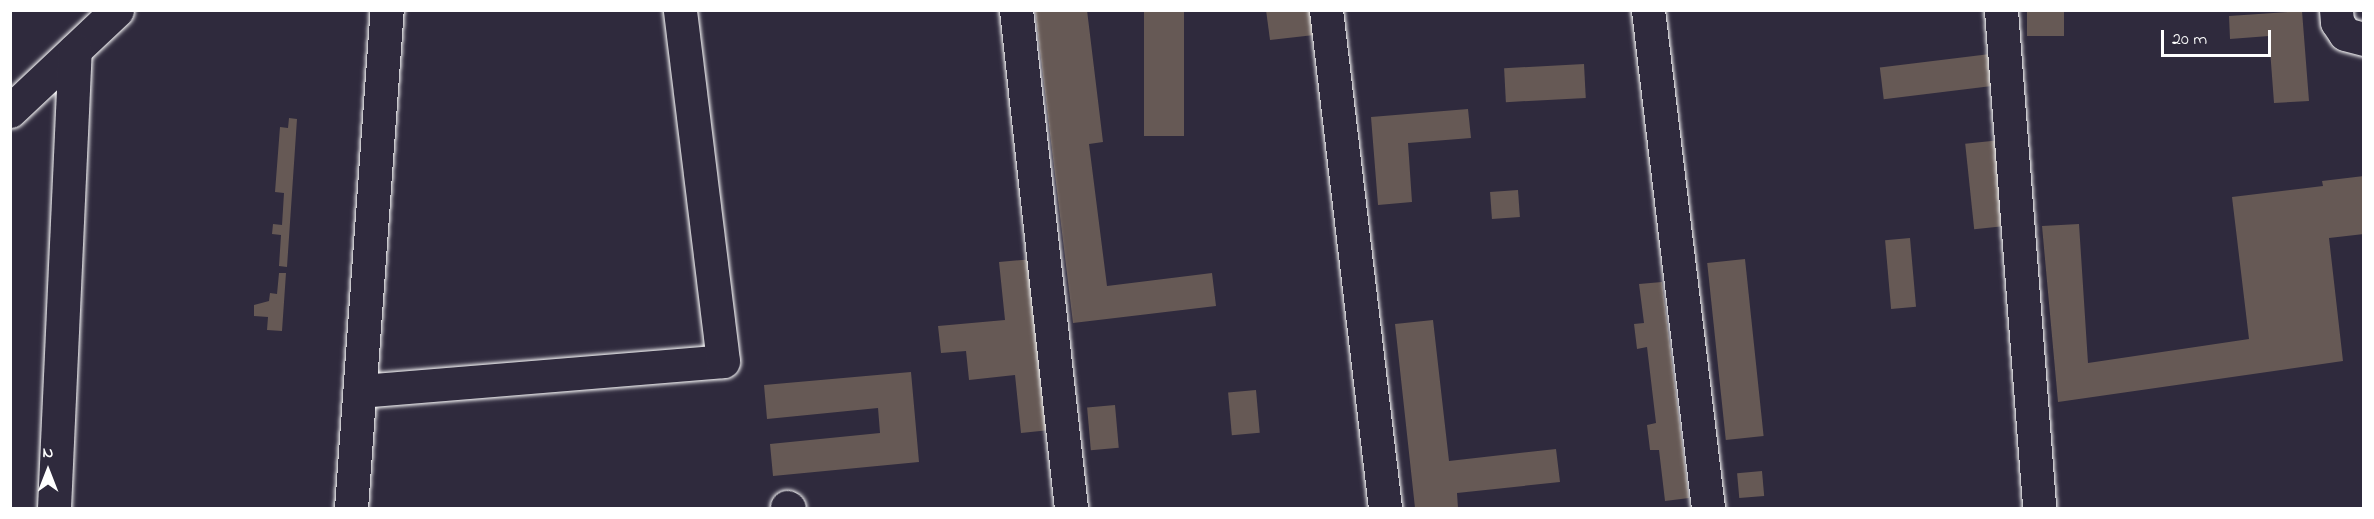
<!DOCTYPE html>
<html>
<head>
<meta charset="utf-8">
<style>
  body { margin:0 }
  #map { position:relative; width:2374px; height:519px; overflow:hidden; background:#2f2a3d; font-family:"Indie Flower",sans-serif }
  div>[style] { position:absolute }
  .building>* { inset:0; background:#665955; transform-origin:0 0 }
  .roads { filter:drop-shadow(0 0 2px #fff) drop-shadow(0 0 2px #fff) }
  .minor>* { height:33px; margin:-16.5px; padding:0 16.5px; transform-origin:16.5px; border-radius:16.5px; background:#2f2a3d }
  span { translate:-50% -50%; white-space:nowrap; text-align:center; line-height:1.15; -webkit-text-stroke:6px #2f2a3d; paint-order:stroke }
  .frame { position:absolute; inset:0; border:12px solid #fff; pointer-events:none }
  .north { position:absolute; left:18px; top:441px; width:60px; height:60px; -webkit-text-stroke:4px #2f2a3d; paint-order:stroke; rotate:0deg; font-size:16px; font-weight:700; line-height:24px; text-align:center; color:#fff }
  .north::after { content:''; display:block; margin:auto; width:21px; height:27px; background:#fff; clip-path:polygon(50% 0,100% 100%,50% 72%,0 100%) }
  .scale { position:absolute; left:2161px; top:30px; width:110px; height:27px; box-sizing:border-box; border:3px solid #fff; border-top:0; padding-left:8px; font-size:18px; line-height:21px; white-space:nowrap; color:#fff; -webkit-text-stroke:4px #2f2a3d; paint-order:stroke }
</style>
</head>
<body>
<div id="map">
  <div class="building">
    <i style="clip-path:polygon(1035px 10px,1087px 10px,1103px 142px,1089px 144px,1107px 286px,1212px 273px,1216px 306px,1073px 323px)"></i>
    <i style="left:1144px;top:10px;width:40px;height:126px"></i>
    <i style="clip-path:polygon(1266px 10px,1320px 10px,1323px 34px,1270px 40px)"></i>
    <i style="left:2027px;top:10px;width:37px;height:26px"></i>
    <i style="clip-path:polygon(2302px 11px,2309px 101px,2274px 103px,2269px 36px,2230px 39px,2229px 16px)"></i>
    <i style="left:1990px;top:54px;width:32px;height:111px;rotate:83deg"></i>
    <i style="left:1584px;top:64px;width:34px;height:80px;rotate:87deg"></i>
    <i style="clip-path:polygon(1468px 109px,1471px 138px,1408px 143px,1412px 202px,1378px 205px,1371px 117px)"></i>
    <i style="clip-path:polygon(289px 118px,297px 119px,287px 267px,279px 266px,281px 235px,272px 234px,273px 224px,282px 225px,284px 193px,275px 192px,280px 127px,288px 128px)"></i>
    <i style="left:2001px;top:140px;width:86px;height:36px;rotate:84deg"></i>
    <i style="clip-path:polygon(2364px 176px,2364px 234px,2329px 238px,2343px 361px,2058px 402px,2042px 226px,2079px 224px,2088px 363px,2249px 339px,2232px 197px,2323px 186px,2322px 181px)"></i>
    <i style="left:1518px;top:190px;width:27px;height:28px;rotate:86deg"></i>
    <i style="left:1910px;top:238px;width:69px;height:25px;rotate:85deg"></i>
    <i style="clip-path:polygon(1034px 259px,1050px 430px,1021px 433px,1015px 375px,969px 380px,966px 351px,941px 353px,938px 326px,1005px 320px,999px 262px)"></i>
    <i style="left:1745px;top:259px;width:178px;height:38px;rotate:84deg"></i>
    <i style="clip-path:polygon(279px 273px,286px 273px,282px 331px,267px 330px,268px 317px,254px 316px,254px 305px,269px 301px,270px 293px,277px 294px)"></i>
    <i style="clip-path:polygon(1662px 282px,1689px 498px,1665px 501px,1659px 450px,1650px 450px,1647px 425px,1656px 423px,1647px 347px,1637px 349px,1634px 324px,1644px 323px,1639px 284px)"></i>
    <i style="clip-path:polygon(1433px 320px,1449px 461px,1556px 449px,1560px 482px,1457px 493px,1458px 508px,1415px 508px,1395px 324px)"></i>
    <i style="clip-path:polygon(911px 372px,919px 462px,773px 476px,770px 444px,880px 433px,878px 408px,767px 419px,764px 385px)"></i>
    <i style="left:1256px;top:390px;width:43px;height:28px;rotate:85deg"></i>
    <i style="left:1115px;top:405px;width:43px;height:28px;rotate:85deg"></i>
    <i style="left:1762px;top:471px;width:25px;height:25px;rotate:85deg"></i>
  </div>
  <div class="roads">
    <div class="minor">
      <i style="left:1016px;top:10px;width:501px;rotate:83.7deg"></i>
      <i style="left:1326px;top:10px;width:501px;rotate:83.24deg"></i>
      <i style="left:1648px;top:10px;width:502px;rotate:83.13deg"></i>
      <i style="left:2001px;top:10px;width:499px;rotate:85.6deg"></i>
      <i style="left:2336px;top:10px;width:12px;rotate:85deg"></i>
      <i style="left:2337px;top:22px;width:14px;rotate:56deg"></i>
      <i style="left:2345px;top:34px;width:20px;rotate:15deg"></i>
      <i style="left:10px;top:111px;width:147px;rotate:-43.3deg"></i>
      <i style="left:360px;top:391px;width:364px;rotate:-4.7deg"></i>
      <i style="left:723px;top:361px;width:354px;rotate:-97deg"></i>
      <i style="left:787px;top:507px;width:2px;rotate:27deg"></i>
      <i style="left:54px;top:508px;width:458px;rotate:-87.4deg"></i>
      <i style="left:351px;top:508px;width:499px;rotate:-85.9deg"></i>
    </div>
  </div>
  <div class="frame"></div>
  <div class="north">N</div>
  <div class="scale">20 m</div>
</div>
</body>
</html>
